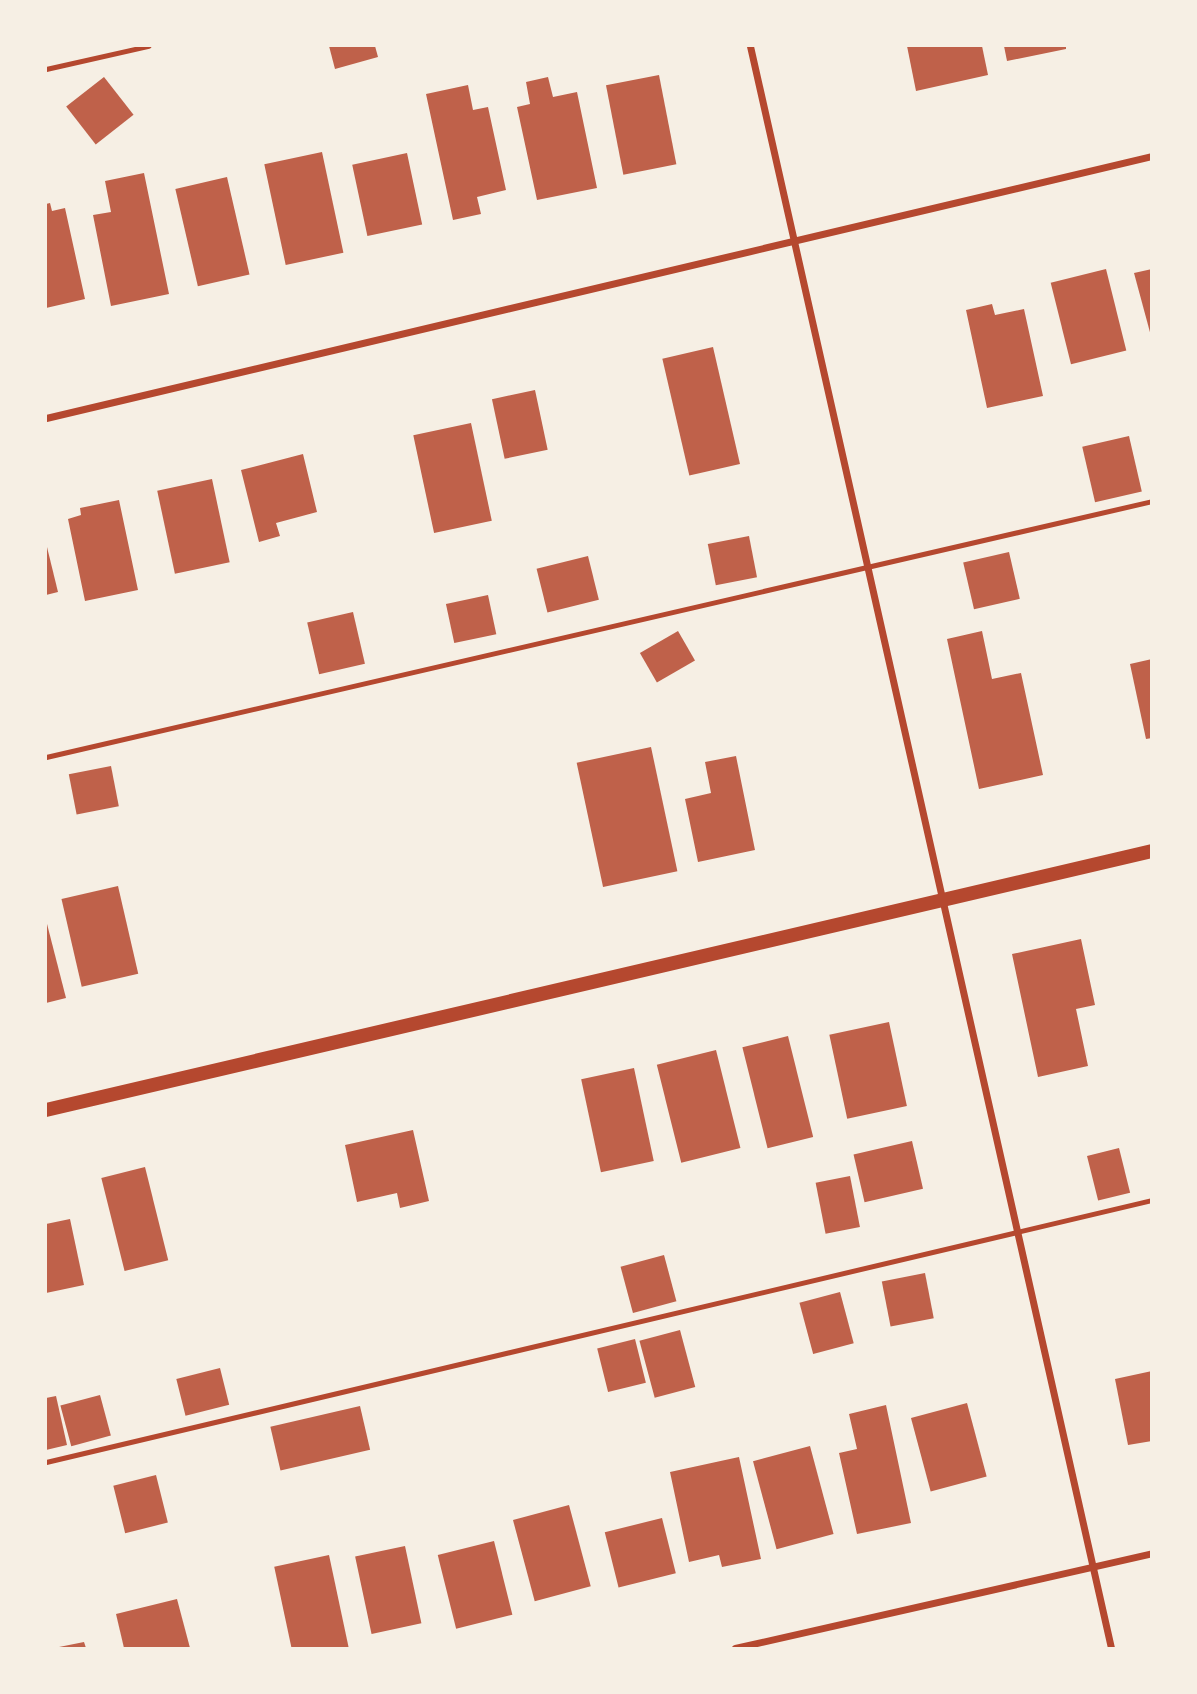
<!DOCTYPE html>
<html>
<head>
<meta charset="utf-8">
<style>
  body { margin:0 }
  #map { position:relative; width:1197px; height:1694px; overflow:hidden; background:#f6efe4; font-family:Signika,sans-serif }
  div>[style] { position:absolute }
  .building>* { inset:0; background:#bf614a; transform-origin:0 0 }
  .service>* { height:5px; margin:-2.5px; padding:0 2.5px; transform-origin:2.5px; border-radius:2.5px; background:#b5482f }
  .minor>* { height:7px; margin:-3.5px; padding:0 3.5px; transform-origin:3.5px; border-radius:3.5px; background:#b5482f }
  .secondary>* { height:14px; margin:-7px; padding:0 7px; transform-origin:7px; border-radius:7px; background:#b5482f }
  span { translate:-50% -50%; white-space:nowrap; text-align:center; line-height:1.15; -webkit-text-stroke:6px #f6efe4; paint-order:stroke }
  .frame { position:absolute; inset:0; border:47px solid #f6efe4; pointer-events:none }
</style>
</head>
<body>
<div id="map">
  <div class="building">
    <i style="clip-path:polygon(329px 46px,375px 46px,378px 57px,335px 69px)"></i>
    <i style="clip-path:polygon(907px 46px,982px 46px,988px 75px,916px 91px)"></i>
    <i style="clip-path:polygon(1004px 46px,1066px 46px,1066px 49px,1007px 61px)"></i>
    <i style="left:659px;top:75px;width:91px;height:54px;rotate:79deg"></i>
    <i style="left:104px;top:77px;width:48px;height:48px;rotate:52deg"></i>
    <i style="clip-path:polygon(548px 77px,553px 97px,577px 92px,597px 188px,537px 200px,517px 107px,530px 104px,526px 82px)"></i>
    <i style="clip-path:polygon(468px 85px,473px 110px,488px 107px,506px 190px,477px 197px,481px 214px,453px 220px,426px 94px)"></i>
    <i style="left:322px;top:152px;width:103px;height:59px;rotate:78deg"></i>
    <i style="left:407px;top:153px;width:73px;height:56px;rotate:78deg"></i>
    <i style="clip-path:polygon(144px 173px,169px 294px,111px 306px,93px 215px,111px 212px,105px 181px)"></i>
    <i style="left:227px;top:177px;width:100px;height:53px;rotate:77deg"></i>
    <i style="clip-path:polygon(50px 203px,52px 211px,65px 208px,85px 299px,46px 308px,46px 204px)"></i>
    <i style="left:1106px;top:269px;width:84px;height:57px;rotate:76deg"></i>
    <i style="clip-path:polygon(1152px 269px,1152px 336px,1151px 336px,1134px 273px)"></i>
    <i style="clip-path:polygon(992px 304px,995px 315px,1024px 309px,1043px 396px,987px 408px,966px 310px)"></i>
    <i style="left:713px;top:347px;width:120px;height:52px;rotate:77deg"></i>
    <i style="left:535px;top:390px;width:61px;height:44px;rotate:78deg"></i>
    <i style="left:471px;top:423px;width:100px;height:59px;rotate:78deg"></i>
    <i style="left:1129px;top:436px;width:57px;height:48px;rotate:77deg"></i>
    <i style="clip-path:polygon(303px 454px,317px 512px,276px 523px,280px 536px,259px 542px,241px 470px)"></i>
    <i style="left:212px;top:479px;width:85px;height:56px;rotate:78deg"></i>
    <i style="clip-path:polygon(119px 500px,138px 590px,85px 601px,68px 519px,81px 515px,80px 508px)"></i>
    <i style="left:749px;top:536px;width:42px;height:42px;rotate:79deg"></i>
    <i style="clip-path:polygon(46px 543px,58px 592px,46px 595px)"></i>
    <i style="left:1009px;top:552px;width:48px;height:47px;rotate:77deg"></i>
    <i style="left:588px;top:556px;width:45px;height:53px;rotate:76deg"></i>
    <i style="left:488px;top:595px;width:40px;height:43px;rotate:78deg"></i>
    <i style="left:353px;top:612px;width:53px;height:47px;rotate:77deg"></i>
    <i style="left:678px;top:631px;width:34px;height:44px;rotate:60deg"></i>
    <i style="clip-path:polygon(982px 631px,992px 679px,1021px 673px,1043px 775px,979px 789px,947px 639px)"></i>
    <i style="clip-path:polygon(1152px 659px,1152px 738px,1146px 739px,1130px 664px)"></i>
    <i style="left:651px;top:747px;width:127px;height:76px;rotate:78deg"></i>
    <i style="clip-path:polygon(736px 756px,755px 850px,698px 862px,685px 799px,711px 793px,705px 762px)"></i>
    <i style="left:111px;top:766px;width:41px;height:43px;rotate:79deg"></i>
    <i style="left:118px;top:886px;width:90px;height:58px;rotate:77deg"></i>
    <i style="clip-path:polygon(46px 920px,66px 998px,46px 1003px)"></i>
    <i style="clip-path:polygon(1081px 939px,1095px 1005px,1076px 1009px,1088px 1066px,1038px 1077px,1012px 954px)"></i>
    <i style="left:889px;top:1022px;width:86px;height:61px;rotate:78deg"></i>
    <i style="left:788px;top:1036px;width:104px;height:47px;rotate:76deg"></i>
    <i style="left:716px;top:1050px;width:101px;height:61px;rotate:76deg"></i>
    <i style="left:634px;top:1068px;width:95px;height:54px;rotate:78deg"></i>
    <i style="clip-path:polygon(413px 1130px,429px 1201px,400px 1208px,397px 1193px,357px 1202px,345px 1145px)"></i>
    <i style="left:912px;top:1141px;width:49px;height:60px;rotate:77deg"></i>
    <i style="left:1119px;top:1148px;width:46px;height:33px;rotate:76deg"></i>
    <i style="left:145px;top:1167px;width:96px;height:45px;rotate:76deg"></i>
    <i style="left:850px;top:1176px;width:52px;height:35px;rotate:79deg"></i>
    <i style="clip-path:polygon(70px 1219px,84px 1285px,46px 1293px,46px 1224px)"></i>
    <i style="left:664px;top:1255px;width:48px;height:45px;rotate:75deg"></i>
    <i style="left:925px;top:1273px;width:46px;height:44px;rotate:79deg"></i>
    <i style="left:840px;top:1292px;width:53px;height:42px;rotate:75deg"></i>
    <i style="left:680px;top:1330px;width:59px;height:42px;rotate:75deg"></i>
    <i style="left:635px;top:1339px;width:45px;height:39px;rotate:76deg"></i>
    <i style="left:220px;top:1368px;width:38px;height:45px;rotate:76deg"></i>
    <i style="clip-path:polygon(1152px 1371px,1152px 1441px,1128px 1445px,1115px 1379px)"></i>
    <i style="left:100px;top:1395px;width:42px;height:41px;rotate:75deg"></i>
    <i style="clip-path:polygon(56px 1396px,67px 1445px,46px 1450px,46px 1398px)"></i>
    <i style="left:967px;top:1403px;width:76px;height:58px;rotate:75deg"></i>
    <i style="clip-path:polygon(886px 1405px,911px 1523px,857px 1534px,839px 1453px,857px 1449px,849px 1414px)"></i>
    <i style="left:360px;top:1406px;width:45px;height:92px;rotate:77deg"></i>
    <i style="left:810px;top:1446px;width:91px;height:59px;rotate:75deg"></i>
    <i style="clip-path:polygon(739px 1457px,761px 1559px,722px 1567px,719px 1555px,689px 1562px,670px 1472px)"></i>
    <i style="left:156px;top:1475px;width:49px;height:44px;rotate:76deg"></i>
    <i style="left:569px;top:1505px;width:84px;height:58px;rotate:75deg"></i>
    <i style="left:662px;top:1518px;width:57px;height:59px;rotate:76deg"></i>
    <i style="left:494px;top:1541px;width:76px;height:58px;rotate:76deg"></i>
    <i style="left:405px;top:1546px;width:79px;height:51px;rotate:78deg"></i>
    <i style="left:329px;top:1555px;width:94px;height:56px;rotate:78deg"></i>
    <i style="clip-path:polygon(177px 1599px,190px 1648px,124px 1648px,116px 1614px)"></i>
    <i style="clip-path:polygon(84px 1642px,86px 1648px,60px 1648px,59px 1647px)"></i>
  </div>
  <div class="service">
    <i style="left:46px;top:69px;width:105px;rotate:-12.7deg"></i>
    <i style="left:46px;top:757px;width:1135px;rotate:-13.03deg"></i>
    <i style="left:46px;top:1462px;width:1137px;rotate:-13.33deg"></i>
  </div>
  <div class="minor">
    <i style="left:750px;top:46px;width:1642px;rotate:77.3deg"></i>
    <i style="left:46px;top:418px;width:1137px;rotate:-13.33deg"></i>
    <i style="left:735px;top:1648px;width:428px;rotate:-12.8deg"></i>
  </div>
  <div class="secondary">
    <i style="left:46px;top:1110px;width:1136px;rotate:-13.18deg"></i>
  </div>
  <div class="frame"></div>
</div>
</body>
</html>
